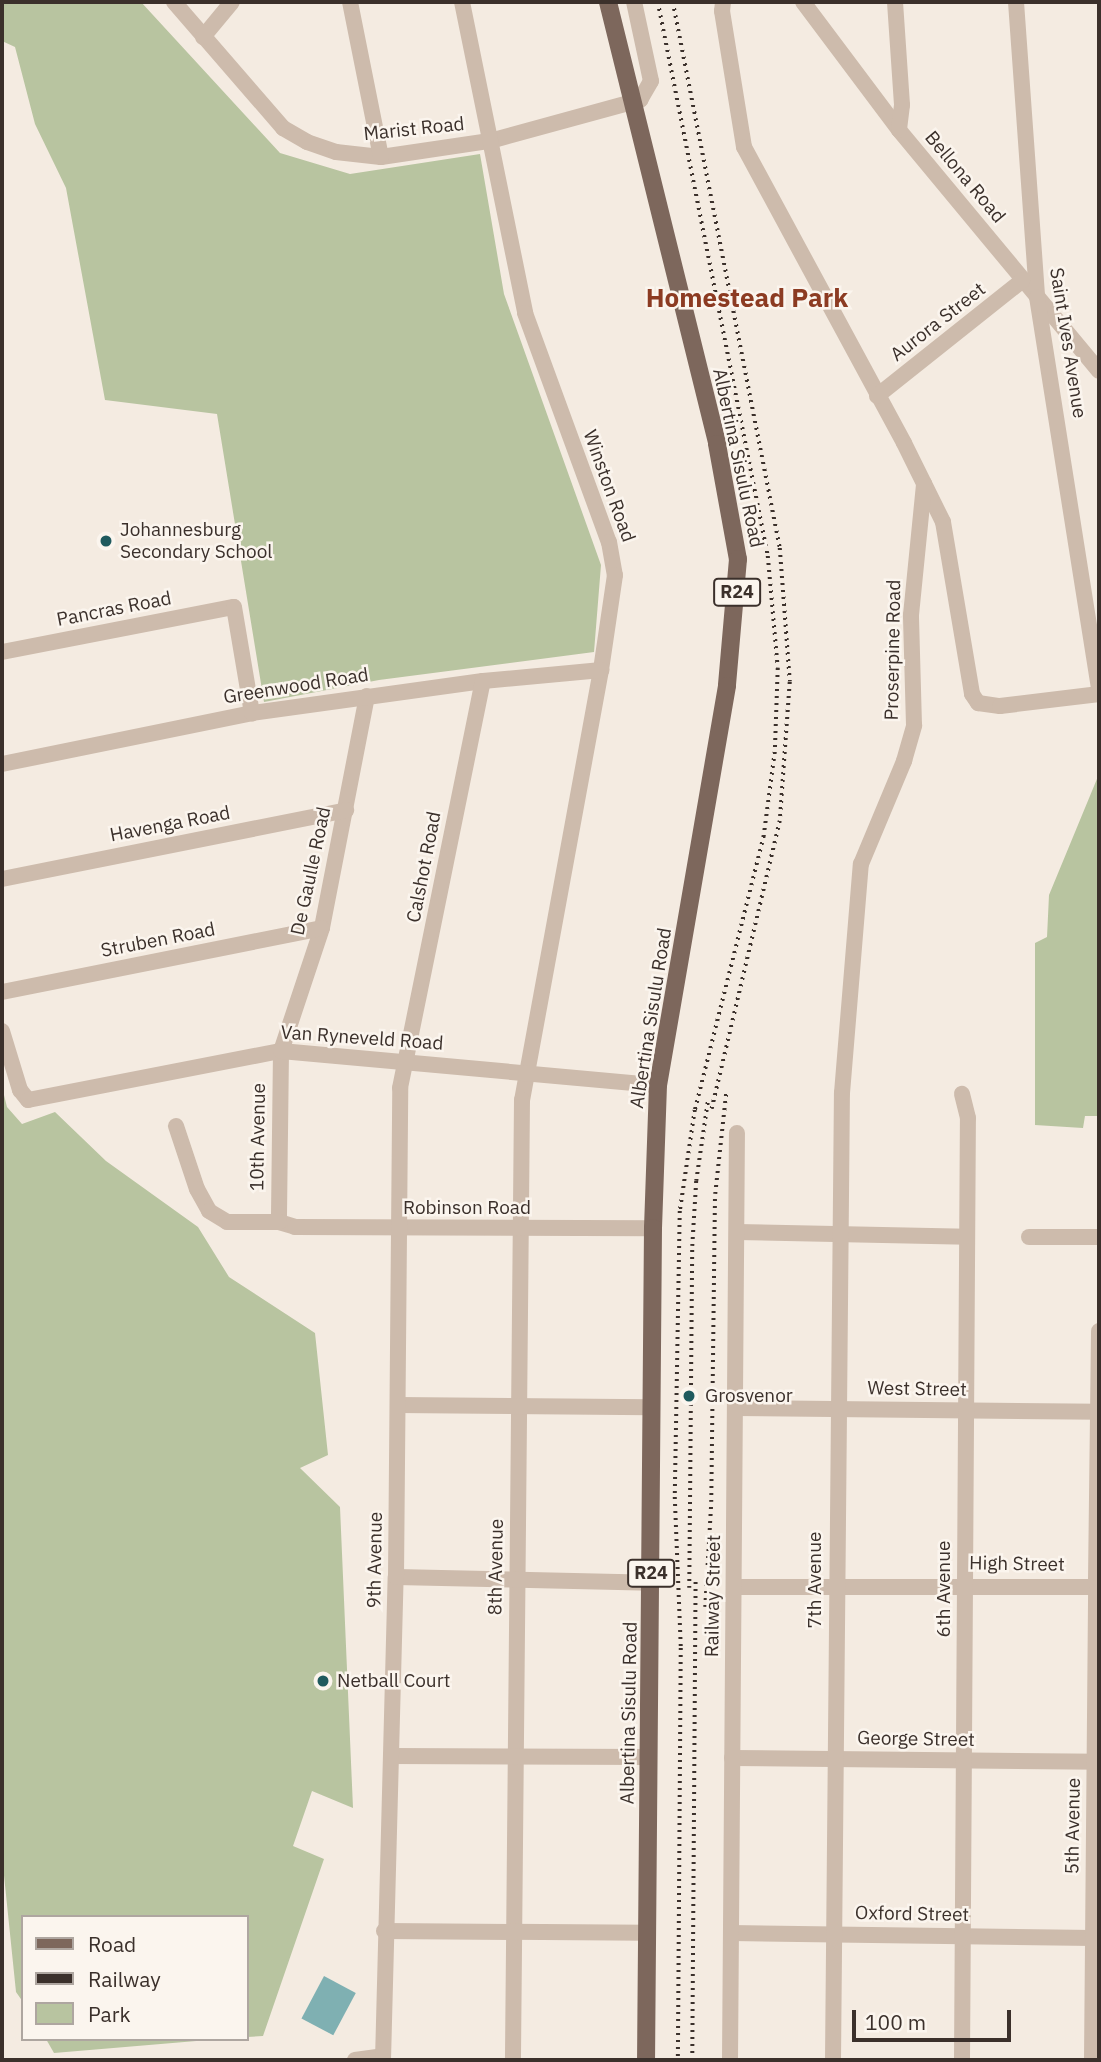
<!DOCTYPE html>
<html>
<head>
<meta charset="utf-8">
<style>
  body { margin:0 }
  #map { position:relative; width:1101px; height:2062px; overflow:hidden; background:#f4ebe1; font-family:"IBM Plex Sans",sans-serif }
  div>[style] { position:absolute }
  .green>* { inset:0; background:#b8c4a0 }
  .water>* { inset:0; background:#7fb0b2; transform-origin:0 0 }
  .minor>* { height:16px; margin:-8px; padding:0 8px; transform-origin:8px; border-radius:8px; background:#cdbbac }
  .major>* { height:18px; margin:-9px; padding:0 9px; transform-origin:9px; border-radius:9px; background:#7d675c }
  .rail>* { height:3.5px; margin-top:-1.75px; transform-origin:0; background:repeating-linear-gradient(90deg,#3b302b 0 2px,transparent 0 7px) }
  .dots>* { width:19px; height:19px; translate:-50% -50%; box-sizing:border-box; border:4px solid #fbf5ee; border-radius:50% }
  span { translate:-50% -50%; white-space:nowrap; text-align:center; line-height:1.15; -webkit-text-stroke:5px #fbf5ee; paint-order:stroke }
  .shield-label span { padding:2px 5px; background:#fbf5ee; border:2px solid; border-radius:5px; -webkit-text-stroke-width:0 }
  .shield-label { font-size:18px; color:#3b302b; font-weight:700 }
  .street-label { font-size:19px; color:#3b302b }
  .poi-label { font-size:19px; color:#3b302b }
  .left { translate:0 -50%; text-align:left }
  .district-label { font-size:26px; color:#8c3b22; font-weight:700 }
  .frame { position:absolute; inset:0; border:4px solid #3b302b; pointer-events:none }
  .legend { position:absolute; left:21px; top:1915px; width:228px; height:126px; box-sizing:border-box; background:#fbf5ee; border:2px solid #aea6a0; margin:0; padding:9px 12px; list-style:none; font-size:21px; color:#3b302b }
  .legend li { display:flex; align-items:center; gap:14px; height:35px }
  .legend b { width:35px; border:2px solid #aea6a0 }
  .scale { position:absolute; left:852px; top:2010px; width:159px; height:32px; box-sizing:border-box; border:4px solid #3b302b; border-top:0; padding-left:9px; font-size:21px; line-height:24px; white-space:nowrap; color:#3b302b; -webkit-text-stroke:5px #fbf5ee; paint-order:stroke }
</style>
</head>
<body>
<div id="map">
  <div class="green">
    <i style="clip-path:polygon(2px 2px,141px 2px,280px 153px,350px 174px,480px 154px,504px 294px,601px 565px,594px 652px,379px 680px,264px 702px,217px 414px,105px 400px,66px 188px,35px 124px,15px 47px,2px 41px)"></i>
    <i style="clip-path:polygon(1099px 774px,1099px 1116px,1085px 1116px,1083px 1128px,1035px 1125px,1035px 943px,1047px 937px,1049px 895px)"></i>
    <i style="clip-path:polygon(2px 1087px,7px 1107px,22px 1124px,55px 1112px,106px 1161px,198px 1227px,229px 1277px,315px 1333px,328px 1455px,300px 1468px,340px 1507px,353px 1808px,312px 1791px,293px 1846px,324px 1859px,263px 2036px,247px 2037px,247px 1917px,23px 1917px,23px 2002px,16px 1992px,2px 1856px)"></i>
    <i style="clip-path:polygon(46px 2039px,220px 2039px,54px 2053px)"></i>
  </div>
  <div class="water">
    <i style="left:324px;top:1976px;width:36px;height:48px;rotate:28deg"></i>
  </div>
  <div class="minor">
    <i style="left:174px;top:2px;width:167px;rotate:49.1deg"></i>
    <i style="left:283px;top:128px;width:28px;rotate:30deg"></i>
    <i style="left:307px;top:142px;width:31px;rotate:19deg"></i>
    <i style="left:336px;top:152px;width:45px;rotate:6.3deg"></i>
    <i style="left:381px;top:157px;width:110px;rotate:-8.4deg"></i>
    <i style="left:490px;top:141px;width:156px;rotate:-15.3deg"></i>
    <i style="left:640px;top:100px;width:22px;rotate:-60deg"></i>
    <i style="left:651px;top:81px;width:81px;rotate:-102.1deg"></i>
    <i style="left:350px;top:2px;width:158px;rotate:78.7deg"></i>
    <i style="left:462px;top:2px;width:317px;rotate:78.5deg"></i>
    <i style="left:525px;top:313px;width:244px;rotate:69.9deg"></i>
    <i style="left:609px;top:542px;width:34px;rotate:80deg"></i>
    <i style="left:615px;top:575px;width:96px;rotate:98.4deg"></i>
    <i style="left:601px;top:670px;width:437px;rotate:100.4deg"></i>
    <i style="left:522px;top:1100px;width:960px;rotate:90.54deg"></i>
    <i style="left:723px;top:2px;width:9px;rotate:96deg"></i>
    <i style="left:722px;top:11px;width:138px;rotate:80.8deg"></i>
    <i style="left:744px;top:147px;width:336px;rotate:61.6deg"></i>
    <i style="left:904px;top:443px;width:88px;rotate:63.7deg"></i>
    <i style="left:943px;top:522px;width:174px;rotate:80.4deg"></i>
    <i style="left:972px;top:694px;width:11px;rotate:56deg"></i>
    <i style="left:978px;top:703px;width:22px;rotate:8deg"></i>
    <i style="left:1000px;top:706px;width:100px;rotate:-6.9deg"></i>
    <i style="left:803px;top:2px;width:160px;rotate:53.1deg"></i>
    <i style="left:899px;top:130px;width:313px;rotate:50.3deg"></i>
    <i style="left:895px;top:2px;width:103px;rotate:86.1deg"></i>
    <i style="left:902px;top:105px;width:25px;rotate:97deg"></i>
    <i style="left:1016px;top:2px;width:296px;rotate:85.9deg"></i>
    <i style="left:1037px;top:297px;width:397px;rotate:81deg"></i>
    <i style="left:203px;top:37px;width:45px;rotate:-50.4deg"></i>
    <i style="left:877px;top:396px;width:186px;rotate:-38.5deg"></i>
    <i style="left:2px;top:652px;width:236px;rotate:-11deg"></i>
    <i style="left:234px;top:607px;width:108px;rotate:80.4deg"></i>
    <i style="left:367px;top:696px;width:236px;rotate:101deg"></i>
    <i style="left:322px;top:928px;width:130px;rotate:108.4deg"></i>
    <i style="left:281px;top:1051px;width:171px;rotate:90.7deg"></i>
    <i style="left:279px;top:1222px;width:17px;rotate:17deg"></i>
    <i style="left:295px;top:1227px;width:358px;rotate:0.2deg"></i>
    <i style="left:2px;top:764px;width:255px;rotate:-11.5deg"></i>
    <i style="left:252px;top:713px;width:233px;rotate:-7.9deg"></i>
    <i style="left:483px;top:681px;width:119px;rotate:-5.3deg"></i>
    <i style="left:2px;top:879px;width:351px;rotate:-11.3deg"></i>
    <i style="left:2px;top:992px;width:326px;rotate:-11.3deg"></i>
    <i style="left:2px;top:1031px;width:62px;rotate:73deg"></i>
    <i style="left:20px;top:1090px;width:13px;rotate:51deg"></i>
    <i style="left:28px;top:1100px;width:258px;rotate:-11deg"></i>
    <i style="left:281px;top:1051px;width:379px;rotate:5.2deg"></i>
    <i style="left:176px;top:1126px;width:66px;rotate:71.6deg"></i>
    <i style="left:197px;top:1189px;width:25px;rotate:61deg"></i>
    <i style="left:209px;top:1211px;width:21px;rotate:31deg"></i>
    <i style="left:227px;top:1222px;width:52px"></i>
    <i style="left:737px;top:1232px;width:230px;rotate:1.2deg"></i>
    <i style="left:1029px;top:1237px;width:70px"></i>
    <i style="left:398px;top:1405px;width:253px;rotate:0.5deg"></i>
    <i style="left:735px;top:1408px;width:364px;rotate:0.6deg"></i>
    <i style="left:396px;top:1577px;width:255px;rotate:1.3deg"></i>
    <i style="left:1096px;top:1580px;width:249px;rotate:-89.3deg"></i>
    <i style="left:734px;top:1587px;width:356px"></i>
    <i style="left:391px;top:1756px;width:258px;rotate:0.2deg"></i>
    <i style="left:732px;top:1758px;width:367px;rotate:0.6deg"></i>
    <i style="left:384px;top:1931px;width:263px;rotate:0.4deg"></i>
    <i style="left:731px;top:1933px;width:362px;rotate:0.8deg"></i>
    <i style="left:355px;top:2060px;width:28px;rotate:-8deg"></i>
    <i style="left:383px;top:2060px;width:483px;rotate:-88.5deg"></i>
    <i style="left:396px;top:1577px;width:489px;rotate:-89.5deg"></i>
    <i style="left:400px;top:1088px;width:415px;rotate:-78.5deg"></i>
    <i style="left:730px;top:2060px;width:927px;rotate:-89.57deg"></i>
    <i style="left:833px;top:2060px;width:967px;rotate:-89.47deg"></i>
    <i style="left:842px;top:1093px;width:230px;rotate:-85.3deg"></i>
    <i style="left:861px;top:864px;width:112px;rotate:-67.3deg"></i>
    <i style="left:904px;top:761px;width:37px;rotate:-74deg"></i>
    <i style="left:914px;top:725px;width:110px;rotate:-91.6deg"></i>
    <i style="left:911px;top:615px;width:132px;rotate:-84.3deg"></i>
    <i style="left:962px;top:2060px;width:942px;rotate:-89.64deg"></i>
    <i style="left:968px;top:1118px;width:25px;rotate:-104deg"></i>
    <i style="left:1092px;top:2060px;width:468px;rotate:-89.5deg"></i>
  </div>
  <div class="major">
    <i style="left:608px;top:2px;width:455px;rotate:76.1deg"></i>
    <i style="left:717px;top:444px;width:117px;rotate:79.7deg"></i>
    <i style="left:738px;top:559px;width:127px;rotate:95deg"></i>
    <i style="left:727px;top:686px;width:405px;rotate:99.8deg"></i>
    <i style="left:658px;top:1085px;width:143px;rotate:92deg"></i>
    <i style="left:653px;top:1228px;width:832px;rotate:90.48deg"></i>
  </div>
  <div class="rail">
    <i style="left:658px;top:2px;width:565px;rotate:78.77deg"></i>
    <i style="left:768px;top:556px;width:112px;rotate:84.9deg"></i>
    <i style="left:778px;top:668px;width:84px;rotate:92deg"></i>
    <i style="left:775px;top:752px;width:85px;rotate:97.5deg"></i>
    <i style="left:764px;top:836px;width:283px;rotate:104.1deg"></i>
    <i style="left:695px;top:1110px;width:102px;rotate:98.4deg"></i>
    <i style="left:680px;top:1211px;width:286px;rotate:91deg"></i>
    <i style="left:675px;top:1497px;width:151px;rotate:87.7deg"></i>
    <i style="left:681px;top:1648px;width:412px;rotate:90.4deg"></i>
    <i style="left:673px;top:2px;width:556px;rotate:78.91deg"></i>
    <i style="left:780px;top:548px;width:134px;rotate:85.7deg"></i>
    <i style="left:790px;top:682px;width:139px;rotate:94.1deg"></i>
    <i style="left:780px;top:821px;width:296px;rotate:103.3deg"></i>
    <i style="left:689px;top:1588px;width:342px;rotate:-89.5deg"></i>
    <i style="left:692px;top:1246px;width:65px;rotate:-86.5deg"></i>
    <i style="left:696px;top:1181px;width:83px;rotate:-81.7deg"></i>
    <i style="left:705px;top:1607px;width:105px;rotate:-86.7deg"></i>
    <i style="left:711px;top:1502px;width:308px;rotate:-89.3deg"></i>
    <i style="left:715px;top:1194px;width:102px;rotate:-83.8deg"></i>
    <i style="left:692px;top:2060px;width:482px;rotate:-89.6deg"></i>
  </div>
  <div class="dots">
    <i style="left:106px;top:541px;background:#1f5a5e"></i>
    <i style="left:689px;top:1396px;background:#1f5a5e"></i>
    <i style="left:323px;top:1681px;background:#1f5a5e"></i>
  </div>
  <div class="shield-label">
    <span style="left:737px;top:592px">R24</span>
    <span style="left:651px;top:1573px">R24</span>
  </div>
  <div class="street-label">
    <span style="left:414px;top:129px;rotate:-6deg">Marist Road</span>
    <span style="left:965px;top:177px;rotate:50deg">Bellona Road</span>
    <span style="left:938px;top:322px;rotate:-38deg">Aurora Street</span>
    <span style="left:1068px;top:343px;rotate:81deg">Saint Ives Avenue</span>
    <span style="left:738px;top:458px;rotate:78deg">Albertina Sisulu Road</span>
    <span style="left:609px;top:486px;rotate:70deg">Winston Road</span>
    <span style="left:114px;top:609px;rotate:-11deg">Pancras Road</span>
    <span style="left:893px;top:650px;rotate:-89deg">Proserpine Road</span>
    <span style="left:296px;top:686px;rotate:-9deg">Greenwood Road</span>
    <span style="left:170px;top:824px;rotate:-11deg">Havenga Road</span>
    <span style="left:424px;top:867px;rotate:-79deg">Calshot Road</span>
    <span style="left:311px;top:871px;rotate:-78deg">De Gaulle Road</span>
    <span style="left:158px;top:940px;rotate:-11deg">Struben Road</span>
    <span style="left:651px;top:1018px;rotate:-81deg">Albertina Sisulu Road</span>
    <span style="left:362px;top:1038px;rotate:4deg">Van Ryneveld Road</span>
    <span style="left:258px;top:1137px;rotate:-89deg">10th Avenue</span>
    <span style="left:467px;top:1208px">Robinson Road</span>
    <span style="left:917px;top:1389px;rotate:1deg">West Street</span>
    <span style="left:375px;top:1560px;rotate:-89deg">9th Avenue</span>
    <span style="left:1017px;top:1564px;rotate:1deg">High Street</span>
    <span style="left:496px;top:1567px;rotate:-89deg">8th Avenue</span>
    <span style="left:815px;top:1580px;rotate:-90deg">7th Avenue</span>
    <span style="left:944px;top:1589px;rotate:-90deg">6th Avenue</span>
    <span style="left:713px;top:1596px;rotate:-89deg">Railway Street</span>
    <span style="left:629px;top:1713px;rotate:-89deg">Albertina Sisulu Road</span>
    <span style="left:916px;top:1739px;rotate:1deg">George Street</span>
    <span style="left:1073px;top:1826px;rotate:-89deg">5th Avenue</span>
    <span style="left:912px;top:1914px;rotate:1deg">Oxford Street</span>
  </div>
  <div class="poi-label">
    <span class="left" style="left:120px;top:541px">Johannesburg<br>Secondary School</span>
    <span class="left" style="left:705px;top:1396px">Grosvenor</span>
    <span class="left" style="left:337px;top:1681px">Netball Court</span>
  </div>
  <div class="district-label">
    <span style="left:747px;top:298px">Homestead Park</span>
  </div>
  <div class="frame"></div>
  <ul class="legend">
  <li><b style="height:9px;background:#7d675c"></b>Road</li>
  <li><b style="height:9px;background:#3b302b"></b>Railway</li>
  <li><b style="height:19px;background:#b8c4a0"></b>Park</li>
  </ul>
  <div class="scale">100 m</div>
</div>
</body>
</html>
